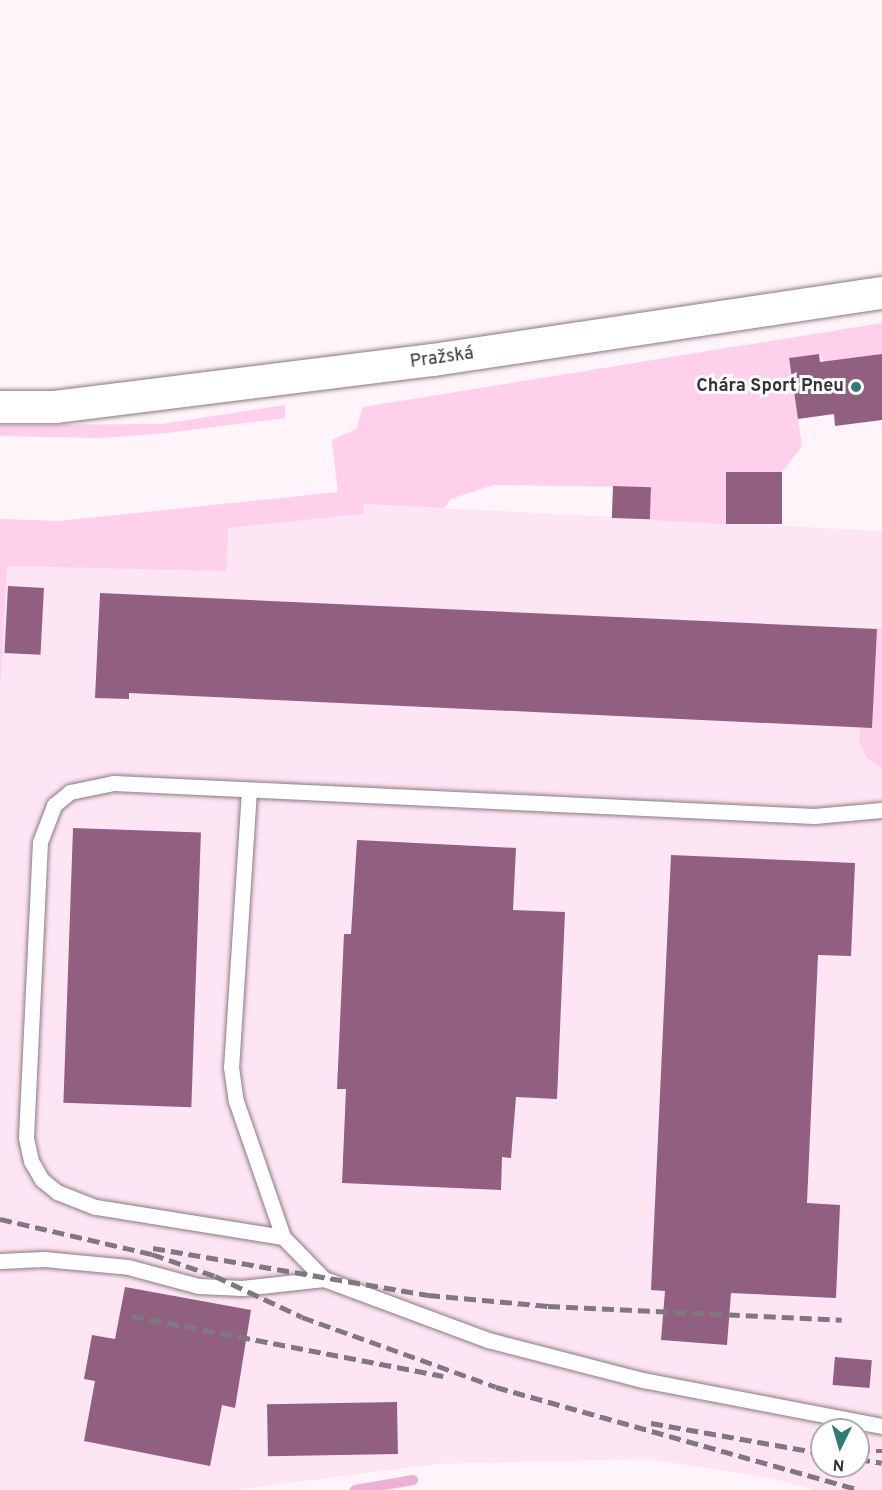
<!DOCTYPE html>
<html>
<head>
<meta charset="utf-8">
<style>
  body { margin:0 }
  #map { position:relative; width:882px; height:1490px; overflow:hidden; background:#fff4fa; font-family:Overpass,sans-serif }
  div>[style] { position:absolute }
  .built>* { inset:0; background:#fee5f4 }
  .green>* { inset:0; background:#fed0ec }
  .stream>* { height:10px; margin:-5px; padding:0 5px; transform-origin:5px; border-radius:5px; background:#ebb2d5 }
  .building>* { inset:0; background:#915f7f; transform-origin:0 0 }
  .roads { filter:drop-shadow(0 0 2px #8a7a83) drop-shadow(0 0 2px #8a7a83) }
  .lane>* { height:15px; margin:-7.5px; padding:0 7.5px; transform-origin:7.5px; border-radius:7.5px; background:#fff }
  .street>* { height:32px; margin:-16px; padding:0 16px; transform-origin:16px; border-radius:16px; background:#fff }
  .rail>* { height:4.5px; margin-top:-2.25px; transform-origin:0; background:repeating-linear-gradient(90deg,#80787d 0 12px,transparent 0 18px) }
  .dots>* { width:16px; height:16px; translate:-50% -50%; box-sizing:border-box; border:3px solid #fff; border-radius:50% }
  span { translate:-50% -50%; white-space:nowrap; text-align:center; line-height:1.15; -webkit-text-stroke:6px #fff; paint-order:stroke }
  .street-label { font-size:18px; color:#373135 }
  .poi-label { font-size:18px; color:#373135; font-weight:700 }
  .right { translate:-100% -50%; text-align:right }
  .north { position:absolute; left:810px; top:1418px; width:60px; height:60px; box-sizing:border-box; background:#fff; border:2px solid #afadae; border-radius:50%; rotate:185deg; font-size:16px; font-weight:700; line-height:24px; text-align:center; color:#373135 }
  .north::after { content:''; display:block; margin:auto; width:21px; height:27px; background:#317a77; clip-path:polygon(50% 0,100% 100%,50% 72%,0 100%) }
</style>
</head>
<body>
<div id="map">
  <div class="built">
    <i style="clip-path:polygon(evenodd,364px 504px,882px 531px,882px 1490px,815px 1490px,771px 1478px,647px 1459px,436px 1464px,235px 1490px,0 1490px,0 539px,77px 543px,362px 514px,364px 504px,822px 1430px,858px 1430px,858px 1466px,822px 1466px,822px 1430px)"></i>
  </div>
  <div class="green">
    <i style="clip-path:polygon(882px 323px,882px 354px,825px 362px,819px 354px,789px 358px,802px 446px,782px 472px,726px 472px,726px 524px,649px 520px,651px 487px,493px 485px,451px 499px,444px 508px,364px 504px,363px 514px,228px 528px,226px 571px,7px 566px,0 688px,0 519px,59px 521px,338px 492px,332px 440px,356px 429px,363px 407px)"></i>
    <i style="clip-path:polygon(285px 405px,285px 418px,167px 433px,103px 438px,0 436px,0 425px,161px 424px)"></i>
    <i style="clip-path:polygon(877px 629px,882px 629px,882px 769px,866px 757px,859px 741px)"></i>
  </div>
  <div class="stream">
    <i style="left:355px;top:1490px;width:59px;rotate:-9.8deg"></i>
  </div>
  <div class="building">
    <i style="clip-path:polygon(819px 354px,820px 362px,882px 354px,882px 420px,835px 426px,834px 414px,798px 419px,789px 358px)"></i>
    <i style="left:726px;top:472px;width:56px;height:52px"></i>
    <i style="left:613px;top:486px;width:38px;height:32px;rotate:2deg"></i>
    <i style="left:8px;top:586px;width:36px;height:67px;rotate:3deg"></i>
    <i style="clip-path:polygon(100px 593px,877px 629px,872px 728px,129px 693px,129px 699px,95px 698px)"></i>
    <i style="left:73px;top:828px;width:128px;height:275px;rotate:2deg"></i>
    <i style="clip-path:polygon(357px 840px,516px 848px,513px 910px,565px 912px,557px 1099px,516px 1097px,511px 1158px,502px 1157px,501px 1190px,342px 1183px,346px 1089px,337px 1089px,344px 934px,351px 934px)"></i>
    <i style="clip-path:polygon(671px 855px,855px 863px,851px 956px,818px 955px,807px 1203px,840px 1205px,836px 1298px,731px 1293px,727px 1345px,661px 1340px,665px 1291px,651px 1290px)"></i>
    <i style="clip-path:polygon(125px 1287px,251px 1310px,235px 1408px,222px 1405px,210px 1466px,84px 1441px,95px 1381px,84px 1379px,92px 1335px,115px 1339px)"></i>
    <i style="left:835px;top:1357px;width:37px;height:28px;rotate:5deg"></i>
    <i style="left:397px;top:1402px;width:52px;height:130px;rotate:89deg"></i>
  </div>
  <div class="roads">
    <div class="lane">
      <i style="left:249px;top:790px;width:278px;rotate:93.7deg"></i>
      <i style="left:231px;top:1067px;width:34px;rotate:82deg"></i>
      <i style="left:236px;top:1101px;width:144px;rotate:70.9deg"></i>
      <i style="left:283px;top:1237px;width:59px;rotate:45.7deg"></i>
      <i style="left:324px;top:1279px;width:175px;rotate:20.4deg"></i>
      <i style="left:488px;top:1340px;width:160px;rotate:14.5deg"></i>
      <i style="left:643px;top:1380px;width:243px;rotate:10.9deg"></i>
      <i style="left:283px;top:1237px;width:190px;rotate:-170.9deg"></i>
      <i style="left:95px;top:1207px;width:41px;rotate:-158.5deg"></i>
      <i style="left:57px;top:1192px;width:19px;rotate:-141deg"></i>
      <i style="left:42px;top:1180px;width:22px;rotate:-120deg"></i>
      <i style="left:31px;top:1161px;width:24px;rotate:-102deg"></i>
      <i style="left:26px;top:1138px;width:296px;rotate:-87.3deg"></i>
      <i style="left:40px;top:842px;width:40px;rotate:-69deg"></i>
      <i style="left:54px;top:805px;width:21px;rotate:-39deg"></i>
      <i style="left:70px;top:792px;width:45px;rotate:-11.6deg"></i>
      <i style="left:114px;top:783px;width:701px;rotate:2.7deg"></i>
      <i style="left:814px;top:816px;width:68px;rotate:-5deg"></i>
      <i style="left:0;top:1261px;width:44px;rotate:-2.6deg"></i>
      <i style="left:44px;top:1259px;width:84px;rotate:5.4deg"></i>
      <i style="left:128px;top:1267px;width:73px;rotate:15deg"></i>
      <i style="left:199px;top:1286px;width:43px;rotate:2.7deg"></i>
      <i style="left:242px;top:1288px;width:82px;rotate:-6.3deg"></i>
    </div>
    <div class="street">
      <i style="left:0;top:407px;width:55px"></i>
      <i style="left:55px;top:407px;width:381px;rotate:-7.1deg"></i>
      <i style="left:433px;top:360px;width:454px;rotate:-8.5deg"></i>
    </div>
  </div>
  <div class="rail">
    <i style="left:0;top:1219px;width:156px;rotate:13deg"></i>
    <i style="left:152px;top:1254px;width:67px;rotate:19.2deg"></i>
    <i style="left:215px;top:1276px;width:96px;rotate:25.2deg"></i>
    <i style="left:302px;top:1317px;width:206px;rotate:19.8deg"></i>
    <i style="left:496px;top:1387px;width:378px;rotate:15.8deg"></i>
    <i style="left:153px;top:1248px;width:279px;rotate:9.7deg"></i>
    <i style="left:428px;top:1295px;width:121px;rotate:5.2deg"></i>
    <i style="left:548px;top:1306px;width:294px;rotate:2.7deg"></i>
    <i style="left:132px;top:1316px;width:317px;rotate:10.9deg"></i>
    <i style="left:651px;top:1423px;width:174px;rotate:10deg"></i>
    <i style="left:858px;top:1451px;width:24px"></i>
    <i style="left:858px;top:1459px;width:24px;rotate:9deg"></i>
  </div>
  <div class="dots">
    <i style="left:856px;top:387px;background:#317a77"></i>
  </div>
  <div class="street-label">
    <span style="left:442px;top:359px;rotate:-8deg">Pražská</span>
  </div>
  <div class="poi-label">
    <span class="right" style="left:844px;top:387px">Chára Sport Pneu</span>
  </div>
  <div class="north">N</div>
</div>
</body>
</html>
